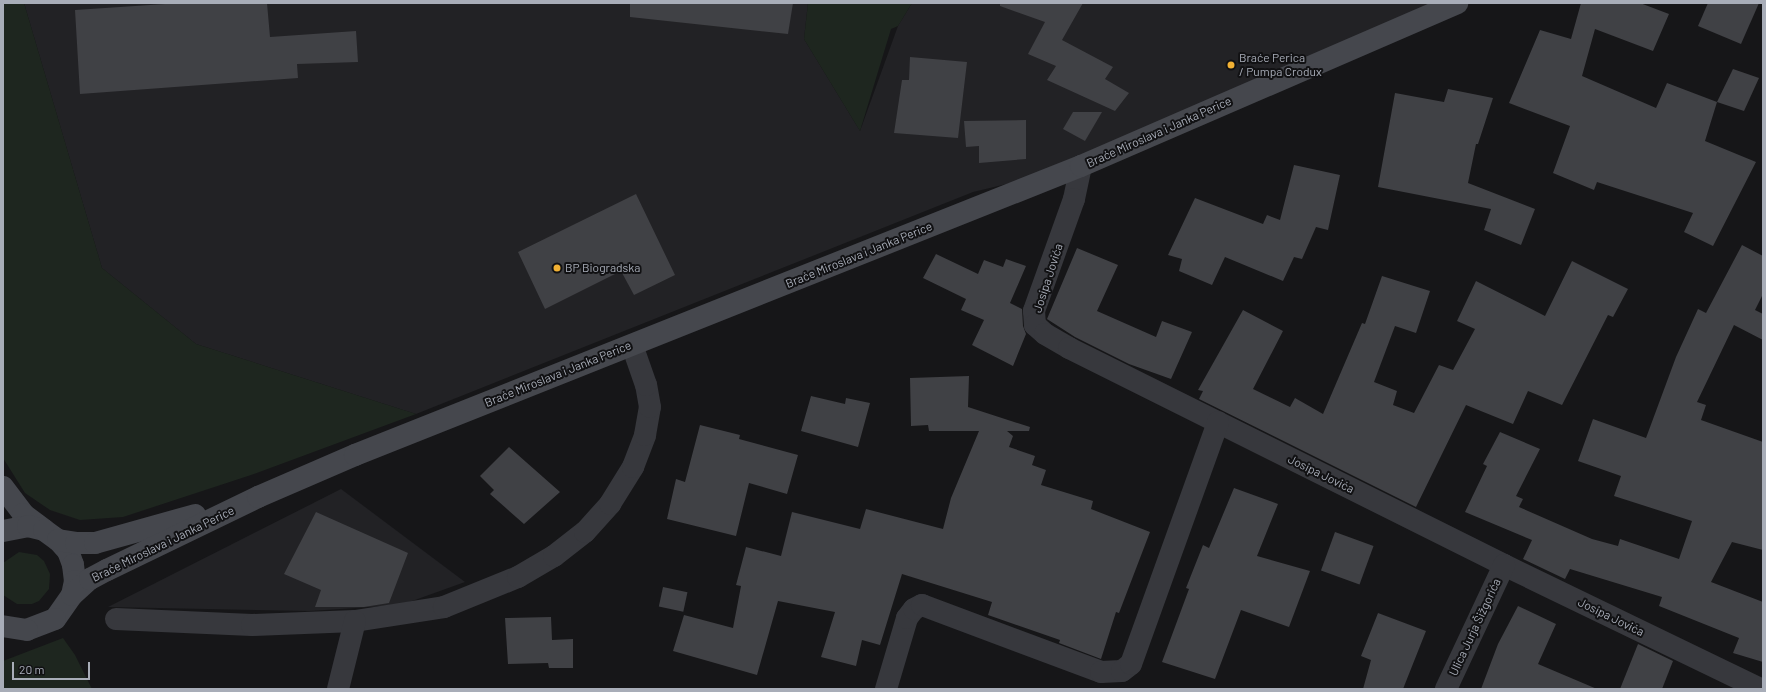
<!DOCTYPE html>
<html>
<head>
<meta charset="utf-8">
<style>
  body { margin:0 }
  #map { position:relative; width:1766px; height:692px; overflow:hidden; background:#161618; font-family:Barlow,sans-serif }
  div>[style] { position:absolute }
  .built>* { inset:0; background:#222225 }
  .green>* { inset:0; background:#1e261f }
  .building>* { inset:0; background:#404145; transform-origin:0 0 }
  .minor>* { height:22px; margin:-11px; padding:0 11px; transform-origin:11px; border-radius:11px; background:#37383d }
  .secondary>* { height:22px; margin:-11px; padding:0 11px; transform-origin:11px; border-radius:11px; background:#45474d }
  .dots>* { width:11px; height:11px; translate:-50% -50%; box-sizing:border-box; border:2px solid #111113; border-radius:50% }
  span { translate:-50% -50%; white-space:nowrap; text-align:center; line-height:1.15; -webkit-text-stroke:4px #111113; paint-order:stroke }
  .poi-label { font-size:12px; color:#a8adb8 }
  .left { translate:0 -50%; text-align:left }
  .street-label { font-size:12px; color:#a8adb8 }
  .frame { position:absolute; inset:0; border:4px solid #a8adb8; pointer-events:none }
  .scale { position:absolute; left:12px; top:662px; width:78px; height:18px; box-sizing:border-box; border:2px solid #a8adb8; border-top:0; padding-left:5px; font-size:12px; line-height:14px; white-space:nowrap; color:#a8adb8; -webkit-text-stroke:3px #111113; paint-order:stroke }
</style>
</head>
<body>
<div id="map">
  <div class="built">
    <i style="clip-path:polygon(24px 3px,808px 3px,804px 39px,860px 131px,898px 26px,912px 3px,1457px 3px,1081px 166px,973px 192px,416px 414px,196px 344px,102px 268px)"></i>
    <i style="clip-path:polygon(341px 489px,465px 582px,401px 605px,310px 611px,108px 607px)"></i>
  </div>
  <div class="green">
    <i style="clip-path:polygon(3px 3px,24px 3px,102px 268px,196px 344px,416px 414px,251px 475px,123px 517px,80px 520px,50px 510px,25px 493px,3px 458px)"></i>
    <i style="clip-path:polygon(808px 3px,912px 3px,898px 26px,891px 29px,860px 131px,804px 39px)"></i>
    <i style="clip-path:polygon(19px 552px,37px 555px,44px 561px,50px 574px,49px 589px,39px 601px,32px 604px,17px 604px,3px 595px,3px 563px)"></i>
    <i style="clip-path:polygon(63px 638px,75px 655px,92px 689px,3px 689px,3px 661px)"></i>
  </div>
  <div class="building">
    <i style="clip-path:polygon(180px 3px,267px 3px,270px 37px,356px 31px,358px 62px,297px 64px,298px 78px,80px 94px,75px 10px)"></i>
    <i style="clip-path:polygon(630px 3px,793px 3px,788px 34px,630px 17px)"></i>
    <i style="clip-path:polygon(1000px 3px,1083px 3px,1062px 40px,1113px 67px,1105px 79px,1129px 93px,1115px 111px,1047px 80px,1056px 66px,1028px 54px,1045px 22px,1000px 6px)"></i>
    <i style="clip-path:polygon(1581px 3px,1640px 3px,1669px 14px,1653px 51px,1595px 29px,1582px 76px,1656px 108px,1667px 83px,1717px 102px,1705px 141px,1756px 162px,1713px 246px,1684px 232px,1693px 213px,1597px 182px,1594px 190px,1553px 173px,1570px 126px,1509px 103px,1540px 30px,1571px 39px)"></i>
    <i style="clip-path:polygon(1708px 3px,1759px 3px,1741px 44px,1698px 26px)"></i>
    <i style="clip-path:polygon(910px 57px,967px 62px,958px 138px,894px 133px,902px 80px,909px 80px)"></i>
    <i style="clip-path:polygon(1733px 69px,1759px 78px,1744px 111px,1717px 102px)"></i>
    <i style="clip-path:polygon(1448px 89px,1493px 98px,1478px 144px,1476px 144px,1468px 183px,1535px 209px,1521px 245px,1484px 230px,1491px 209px,1378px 187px,1395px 93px,1444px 102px)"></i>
    <i style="clip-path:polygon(1073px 112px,1102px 112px,1085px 141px,1063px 129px)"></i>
    <i style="clip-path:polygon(1026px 120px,1026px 159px,979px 163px,979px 146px,966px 147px,964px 121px)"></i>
    <i style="clip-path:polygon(1294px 165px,1340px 175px,1328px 230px,1316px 227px,1302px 259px,1294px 257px,1283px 281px,1225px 257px,1212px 285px,1179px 271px,1182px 259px,1168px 255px,1195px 198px,1263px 224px,1267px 215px,1280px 220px)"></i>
    <i style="clip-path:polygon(636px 194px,675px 275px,634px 295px,621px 271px,545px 309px,518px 252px)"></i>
    <i style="clip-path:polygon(1742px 245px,1763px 256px,1763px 294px,1755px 310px,1763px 314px,1763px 340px,1734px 325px,1697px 402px,1706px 405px,1701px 420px,1763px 442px,1763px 550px,1732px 542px,1711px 582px,1763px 602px,1763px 662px,1733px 653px,1739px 638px,1659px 606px,1662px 597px,1570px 569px,1565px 579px,1523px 559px,1532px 540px,1465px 512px,1487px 466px,1483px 464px,1500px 432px,1540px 449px,1516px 496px,1523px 499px,1519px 507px,1592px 539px,1618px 546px,1620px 539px,1679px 559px,1692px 521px,1614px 496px,1621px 476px,1578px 461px,1593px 419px,1646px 438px,1676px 357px,1698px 309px,1706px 313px)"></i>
    <i style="clip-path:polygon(1077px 248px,1118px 265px,1097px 311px,1156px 337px,1162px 321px,1192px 332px,1171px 379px,1129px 364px,1075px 337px,1047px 319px)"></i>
    <i style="clip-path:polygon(936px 254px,978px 274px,984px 260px,1003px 267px,1006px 259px,1026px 266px,1010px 303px,1022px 309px,1023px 326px,1026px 334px,1013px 366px,972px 345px,984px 320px,961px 310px,966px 299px,923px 278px)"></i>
    <i style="clip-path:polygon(1572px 261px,1628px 289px,1613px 317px,1608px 315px,1562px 405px,1528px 391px,1513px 424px,1466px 405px,1416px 507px,1199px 399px,1203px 391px,1198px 390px,1243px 310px,1283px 331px,1253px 389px,1290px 407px,1295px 398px,1323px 414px,1362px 323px,1365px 324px,1382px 276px,1430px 291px,1416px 333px,1395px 326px,1374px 382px,1397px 391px,1393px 405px,1414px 413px,1439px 365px,1453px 370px,1475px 329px,1457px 321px,1476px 281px,1545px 316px)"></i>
    <i style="clip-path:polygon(969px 376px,968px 407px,1030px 427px,1029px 431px,1007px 431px,1013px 436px,1009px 447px,1035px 456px,1032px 465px,1046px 470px,1041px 485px,1093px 501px,1091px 509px,1150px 532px,1119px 613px,1116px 612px,1101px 659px,1059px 643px,1060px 640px,988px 615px,992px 602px,902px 574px,880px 645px,862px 640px,856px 666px,821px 657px,835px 612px,778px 601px,757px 675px,673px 651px,684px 615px,733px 628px,741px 586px,736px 585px,746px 547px,781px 556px,792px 512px,860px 529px,866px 509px,943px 529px,951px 498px,979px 431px,929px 431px,928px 425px,911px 426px,910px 378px)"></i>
    <i style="clip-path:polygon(811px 396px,845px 404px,846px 398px,870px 403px,858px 447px,801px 431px)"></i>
    <i style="clip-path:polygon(700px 425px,740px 435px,739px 439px,798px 455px,787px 494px,749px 483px,736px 536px,667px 519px,676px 479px,685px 482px)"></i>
    <i style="clip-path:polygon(509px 447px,560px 492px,524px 524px,490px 494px,494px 490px,480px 476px)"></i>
    <i style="clip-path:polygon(1234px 488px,1278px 504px,1257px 556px,1310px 571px,1289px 627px,1241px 610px,1215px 679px,1162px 662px,1189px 589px,1186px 588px,1203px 545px,1209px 548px)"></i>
    <i style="clip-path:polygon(316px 512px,408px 553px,389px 603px,364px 607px,315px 607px,321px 590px,284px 574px)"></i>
    <i style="left:1335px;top:532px;width:41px;height:41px;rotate:20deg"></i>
    <i style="left:663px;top:587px;width:25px;height:20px;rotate:12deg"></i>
    <i style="clip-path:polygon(1518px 606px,1556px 624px,1538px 664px,1597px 689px,1481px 689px,1498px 644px)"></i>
    <i style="clip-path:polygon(1378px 613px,1426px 631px,1403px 689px,1363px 689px,1371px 660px,1361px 656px)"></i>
    <i style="clip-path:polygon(551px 617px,552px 640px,573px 639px,573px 668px,549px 668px,548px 663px,508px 664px,505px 618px)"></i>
    <i style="clip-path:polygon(1638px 644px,1673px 661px,1662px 689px,1620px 689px)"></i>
  </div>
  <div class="minor">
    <i style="left:1081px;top:166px;width:34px;rotate:102deg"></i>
    <i style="left:1074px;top:199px;width:119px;rotate:109.7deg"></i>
    <i style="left:1034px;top:311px;width:14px;rotate:86deg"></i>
    <i style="left:1035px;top:325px;width:13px;rotate:42deg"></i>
    <i style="left:1045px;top:334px;width:28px;rotate:30deg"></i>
    <i style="left:1069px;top:348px;width:486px;rotate:26.5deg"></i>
    <i style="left:1504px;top:565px;width:284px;rotate:25.8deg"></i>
    <i style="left:116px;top:619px;width:136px;rotate:2.5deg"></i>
    <i style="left:252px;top:625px;width:103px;rotate:-2.2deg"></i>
    <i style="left:355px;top:621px;width:90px;rotate:-8.9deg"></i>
    <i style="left:444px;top:607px;width:80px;rotate:-22.1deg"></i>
    <i style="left:518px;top:577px;width:42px;rotate:-30.3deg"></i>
    <i style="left:554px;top:556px;width:39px;rotate:-38deg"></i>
    <i style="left:585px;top:532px;width:38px;rotate:-48deg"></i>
    <i style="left:610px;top:504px;width:44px;rotate:-58.1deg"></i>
    <i style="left:633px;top:467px;width:34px;rotate:-69deg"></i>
    <i style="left:645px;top:435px;width:28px;rotate:-80deg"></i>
    <i style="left:650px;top:407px;width:22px;rotate:-100deg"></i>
    <i style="left:646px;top:385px;width:42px;rotate:-109.3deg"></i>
    <i style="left:338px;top:689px;width:70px;rotate:-76deg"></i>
    <i style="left:886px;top:689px;width:74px;rotate:-73.5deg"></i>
    <i style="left:907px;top:618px;width:11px;rotate:-52deg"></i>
    <i style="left:914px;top:609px;width:9px;rotate:-27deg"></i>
    <i style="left:922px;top:605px;width:191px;rotate:20.5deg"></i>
    <i style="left:1101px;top:672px;width:21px;rotate:-3deg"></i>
    <i style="left:1122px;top:671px;width:11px;rotate:-38deg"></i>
    <i style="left:1131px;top:664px;width:257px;rotate:-70.2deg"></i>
    <i style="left:1446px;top:689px;width:137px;rotate:-64.9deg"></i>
  </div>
  <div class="secondary">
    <i style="left:3px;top:487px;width:34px;rotate:53deg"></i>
    <i style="left:23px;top:514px;width:26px;rotate:37deg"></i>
    <i style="left:3px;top:531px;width:25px;rotate:-11deg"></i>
    <i style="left:28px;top:526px;width:16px;rotate:14deg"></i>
    <i style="left:44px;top:530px;width:17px;rotate:36deg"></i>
    <i style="left:58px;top:540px;width:15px;rotate:48deg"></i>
    <i style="left:68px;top:551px;width:15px;rotate:70deg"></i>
    <i style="left:73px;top:565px;width:16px;rotate:83deg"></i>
    <i style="left:75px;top:581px;width:14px;rotate:102deg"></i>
    <i style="left:72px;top:595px;width:29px;rotate:125deg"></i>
    <i style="left:55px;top:619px;width:30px;rotate:159deg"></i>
    <i style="left:27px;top:630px;width:24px;rotate:-171deg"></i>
    <i style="left:58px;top:540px;width:18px;rotate:9deg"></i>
    <i style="left:76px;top:543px;width:19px"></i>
    <i style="left:95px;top:543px;width:104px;rotate:-15.6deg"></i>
    <i style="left:72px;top:595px;width:24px;rotate:-42deg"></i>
    <i style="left:90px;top:579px;width:19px;rotate:-28deg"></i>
    <i style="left:107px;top:570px;width:168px;rotate:-25.8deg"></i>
    <i style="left:258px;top:497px;width:106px;rotate:-23.4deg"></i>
    <i style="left:355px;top:455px;width:781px;rotate:-21.71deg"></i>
    <i style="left:1081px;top:166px;width:410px;rotate:-23.4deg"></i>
  </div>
  <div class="dots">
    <i style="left:1231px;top:65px;background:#f2b134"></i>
    <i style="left:557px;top:268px;background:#f2b134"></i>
  </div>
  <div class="poi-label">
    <span class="left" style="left:1239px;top:65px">Braće Perica<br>/ Pumpa Crodux</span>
    <span class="left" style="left:565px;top:268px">BP Biogradska</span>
  </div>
  <div class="street-label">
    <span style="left:1159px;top:132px;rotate:-24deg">Braće Miroslava i Janka Perice</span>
    <span style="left:859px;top:255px;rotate:-22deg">Braće Miroslava i Janka Perice</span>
    <span style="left:1048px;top:278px;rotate:-72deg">Josipa Jovića</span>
    <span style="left:558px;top:374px;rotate:-22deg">Braće Miroslava i Janka Perice</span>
    <span style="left:1321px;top:474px;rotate:26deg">Josipa Jovića</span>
    <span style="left:163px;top:544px;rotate:-26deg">Braće Miroslava i Janka Perice</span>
    <span style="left:1611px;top:617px;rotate:26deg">Josipa Jovića</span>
    <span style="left:1475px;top:627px;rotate:-65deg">Ulica Jurja Šižgorića</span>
  </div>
  <div class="frame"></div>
  <div class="scale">20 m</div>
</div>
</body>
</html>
